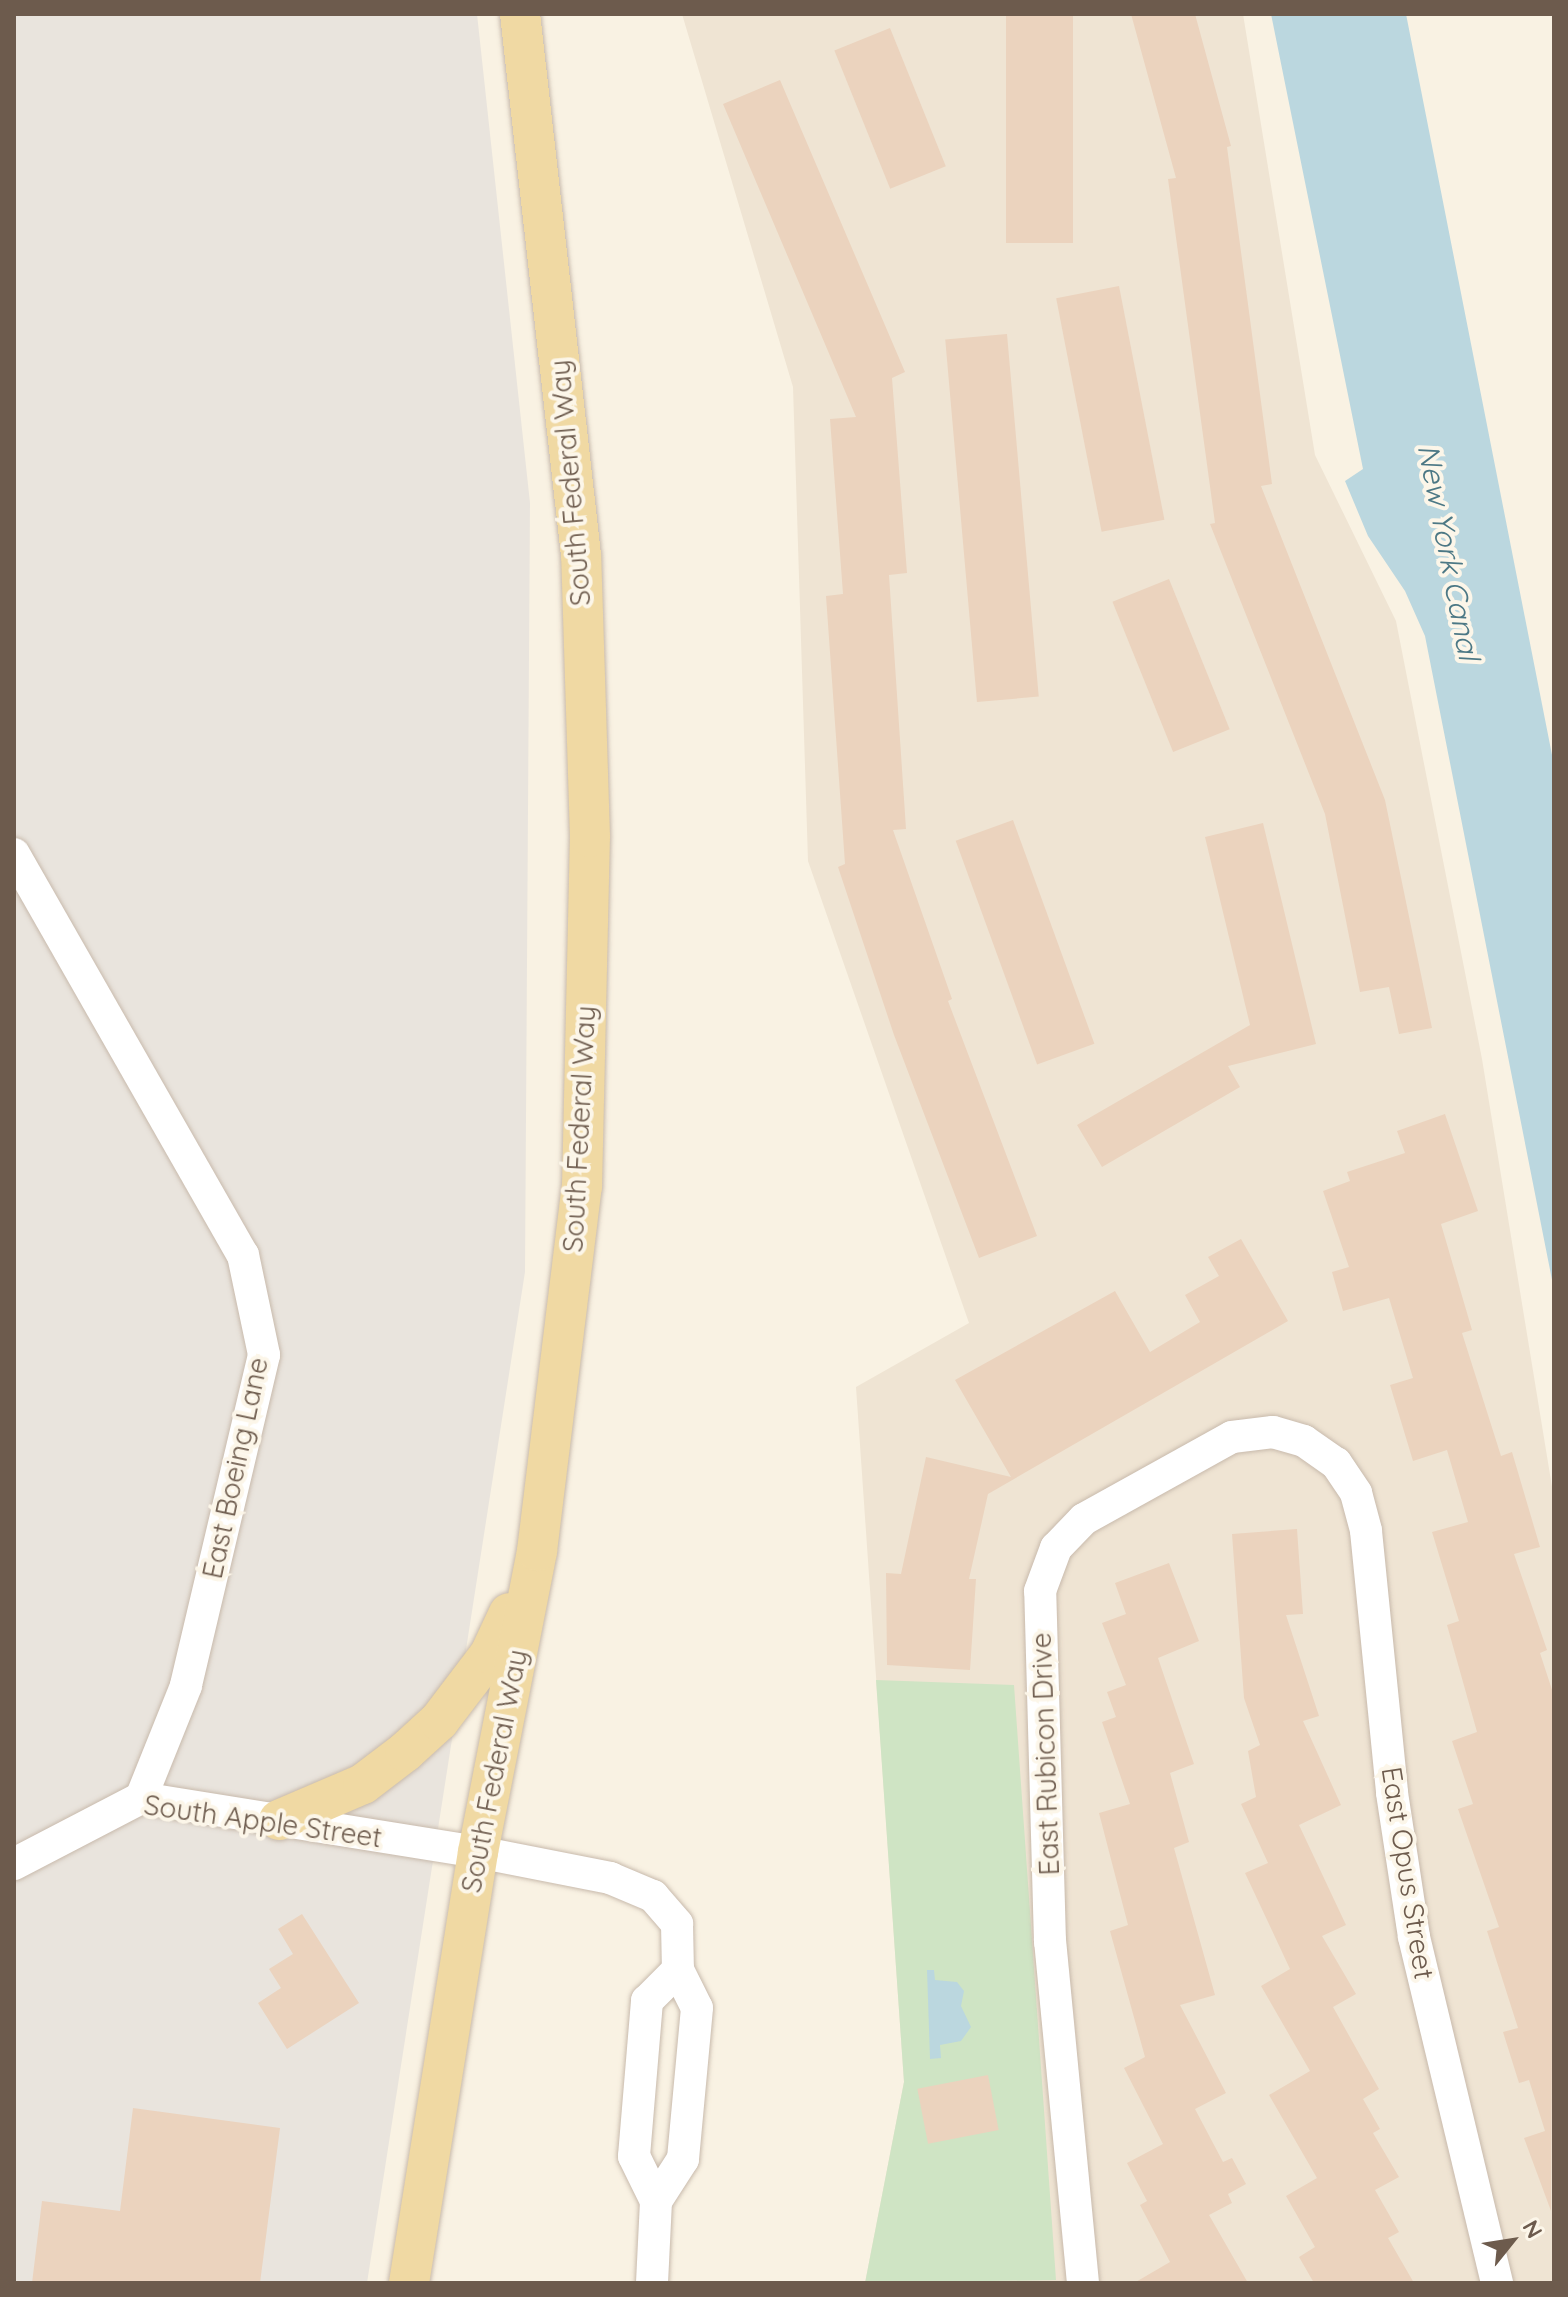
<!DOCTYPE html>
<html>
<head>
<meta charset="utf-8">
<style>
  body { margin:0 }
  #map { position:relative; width:1568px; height:2297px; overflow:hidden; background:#f9f2e3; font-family:Quicksand,sans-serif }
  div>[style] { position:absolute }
  .residential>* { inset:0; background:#efe4d3 }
  .industrial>* { inset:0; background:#e9e4dd }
  .green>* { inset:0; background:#cfe4c4 }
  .water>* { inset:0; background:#bbd7df }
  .building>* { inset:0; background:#ebd3be; transform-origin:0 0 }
  .roads { filter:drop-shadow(0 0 2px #c8baac) drop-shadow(0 0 2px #c8baac) }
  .minor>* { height:32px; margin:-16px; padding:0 16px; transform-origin:16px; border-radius:16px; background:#fff }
  .major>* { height:40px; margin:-20px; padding:0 20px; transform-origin:20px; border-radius:20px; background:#f0d9a3 }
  span { translate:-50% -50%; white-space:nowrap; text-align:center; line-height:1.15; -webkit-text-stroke:8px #fcf6e9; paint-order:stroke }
  .street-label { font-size:28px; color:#6d5b4d }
  .water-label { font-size:30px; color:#4c7885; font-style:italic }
  .frame { position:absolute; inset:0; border:16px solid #6d5b4d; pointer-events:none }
  .north { position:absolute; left:1472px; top:2201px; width:80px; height:80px; -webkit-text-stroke:6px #fcf6e9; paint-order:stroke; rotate:60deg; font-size:22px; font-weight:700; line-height:32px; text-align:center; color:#6d5b4d }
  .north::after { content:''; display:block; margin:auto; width:28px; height:36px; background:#6d5b4d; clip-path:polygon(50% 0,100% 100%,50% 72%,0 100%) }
</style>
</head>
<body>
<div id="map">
  <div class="residential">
    <i style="clip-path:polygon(682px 14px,1243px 14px,1315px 455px,1396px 621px,1482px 1059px,1554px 1499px,1554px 2283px,865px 2283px,904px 2082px,856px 1387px,969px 1323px,808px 861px,793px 387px)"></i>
  </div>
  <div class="industrial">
    <i style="clip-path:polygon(14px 14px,477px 14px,530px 503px,525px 1272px,367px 2283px,14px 2283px)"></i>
  </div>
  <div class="green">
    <i style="clip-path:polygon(876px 1680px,1014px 1685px,1056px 2280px,865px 2283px,904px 2082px)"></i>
  </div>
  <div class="water">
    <i style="clip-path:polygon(1271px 14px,1406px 14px,1554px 765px,1554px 1290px,1425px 636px,1405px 591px,1368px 536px,1345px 481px,1363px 469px)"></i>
    <i style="clip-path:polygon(927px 1970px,934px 1970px,935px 1980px,957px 1982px,964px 1991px,961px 2006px,971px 2027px,961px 2041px,940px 2045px,941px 2058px,930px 2059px)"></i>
  </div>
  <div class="building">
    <i style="left:1006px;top:14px;width:67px;height:229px"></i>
    <i style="clip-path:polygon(1131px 14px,1195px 14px,1231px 146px,1227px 147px,1272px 484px,1261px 486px,1385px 800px,1432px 1028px,1399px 1034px,1389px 987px,1360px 992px,1325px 814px,1210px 524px,1215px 523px,1168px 179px,1176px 178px)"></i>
    <i style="left:890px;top:28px;width:149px;height:60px;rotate:68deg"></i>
    <i style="clip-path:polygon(780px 80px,905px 372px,892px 378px,907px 573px,889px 575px,906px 829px,893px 830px,952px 999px,948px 1001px,1037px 1236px,979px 1258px,894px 1035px,838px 867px,845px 864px,826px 596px,843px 594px,830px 419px,856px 417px,723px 104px)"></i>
    <i style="left:1119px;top:286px;width:238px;height:64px;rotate:79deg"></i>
    <i style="left:1007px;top:334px;width:364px;height:62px;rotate:85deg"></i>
    <i style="left:1169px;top:579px;width:162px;height:61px;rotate:68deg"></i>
    <i style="left:1013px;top:820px;width:238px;height:61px;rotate:70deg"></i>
    <i style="clip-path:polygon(1263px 823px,1316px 1044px,1228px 1066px,1240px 1087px,1102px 1167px,1077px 1125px,1250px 1025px,1205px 837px)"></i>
    <i style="clip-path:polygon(1445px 1114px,1478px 1211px,1441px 1224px,1472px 1330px,1462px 1333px,1501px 1456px,1512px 1452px,1540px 1547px,1514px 1554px,1547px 1650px,1540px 1653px,1554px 1696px,1551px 2211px,1524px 2138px,1545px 2131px,1529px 2080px,1519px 2083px,1503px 2032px,1518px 2028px,1487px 1931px,1499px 1927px,1458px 1809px,1473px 1804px,1452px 1741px,1477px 1732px,1447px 1625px,1459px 1621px,1432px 1532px,1468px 1522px,1447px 1450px,1413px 1461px,1390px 1385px,1413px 1378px,1389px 1298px,1343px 1311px,1332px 1272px,1349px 1267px,1323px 1191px,1350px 1181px,1347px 1172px,1405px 1153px,1397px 1131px)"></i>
    <i style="clip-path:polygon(1241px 1239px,1288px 1321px,988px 1494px,969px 1579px,976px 1579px,970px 1670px,887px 1665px,886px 1573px,901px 1574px,926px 1457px,1011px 1477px,955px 1380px,1115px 1291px,1150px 1352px,1200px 1322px,1185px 1295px,1219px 1276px,1208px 1257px)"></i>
    <i style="clip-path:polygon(1297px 1529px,1303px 1614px,1286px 1615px,1319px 1716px,1303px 1721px,1341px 1805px,1299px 1825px,1346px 1925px,1322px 1936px,1356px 1994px,1333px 2007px,1379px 2089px,1363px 2099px,1380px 2129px,1373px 2133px,1399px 2177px,1375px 2190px,1399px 2232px,1388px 2238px,1414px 2283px,1314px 2283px,1299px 2257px,1315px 2247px,1286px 2196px,1317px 2178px,1269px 2095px,1310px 2071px,1261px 1986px,1290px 1969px,1245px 1873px,1268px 1863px,1241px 1804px,1256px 1797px,1248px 1751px,1260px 1745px,1244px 1698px,1232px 1534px)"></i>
    <i style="clip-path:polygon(1169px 1563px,1199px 1641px,1158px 1658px,1194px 1764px,1170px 1773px,1189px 1842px,1174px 1848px,1215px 1995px,1180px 2005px,1226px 2093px,1195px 2109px,1223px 2162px,1232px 2158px,1246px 2184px,1228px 2194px,1232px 2203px,1209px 2215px,1248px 2283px,1134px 2283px,1170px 2262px,1140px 2205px,1147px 2201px,1127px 2163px,1163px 2144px,1124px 2068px,1145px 2057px,1110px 1931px,1128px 1925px,1099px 1813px,1130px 1804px,1102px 1722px,1116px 1717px,1107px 1692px,1126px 1685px,1102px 1623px,1126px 1614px,1115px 1583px)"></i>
    <i style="clip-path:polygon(302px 1914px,359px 2003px,287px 2049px,258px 2003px,281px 1988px,269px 1969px,293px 1954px,278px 1929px)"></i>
    <i style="left:988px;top:2075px;width:56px;height:72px;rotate:79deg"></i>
    <i style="clip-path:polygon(133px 2108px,280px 2128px,260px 2283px,32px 2283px,42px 2201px,120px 2211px)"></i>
  </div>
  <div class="roads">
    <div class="minor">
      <i style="left:14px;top:854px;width:462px;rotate:60.3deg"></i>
      <i style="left:243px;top:1255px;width:102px;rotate:78.1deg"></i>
      <i style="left:264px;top:1355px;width:340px;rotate:103.3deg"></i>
      <i style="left:186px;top:1686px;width:121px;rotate:111.9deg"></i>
      <i style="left:14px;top:1864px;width:143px;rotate:-27.5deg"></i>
      <i style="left:141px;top:1798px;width:341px;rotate:9.1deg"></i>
      <i style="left:478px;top:1852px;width:135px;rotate:11.1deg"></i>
      <i style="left:610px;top:1878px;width:47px;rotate:22.7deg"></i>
      <i style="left:653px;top:1896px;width:37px;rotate:49deg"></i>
      <i style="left:677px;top:1924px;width:46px;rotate:88.8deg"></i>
      <i style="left:678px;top:1970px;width:42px;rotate:63.4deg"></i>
      <i style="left:697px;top:2008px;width:152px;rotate:95.3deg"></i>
      <i style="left:683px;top:2159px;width:50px;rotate:122.7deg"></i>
      <i style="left:656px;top:2201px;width:50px;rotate:-116.1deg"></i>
      <i style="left:634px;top:2156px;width:156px;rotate:-85.2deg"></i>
      <i style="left:647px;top:2001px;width:44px;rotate:-45deg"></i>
      <i style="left:652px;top:2283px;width:82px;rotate:-87.2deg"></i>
      <i style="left:1083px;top:2283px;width:343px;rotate:-95.5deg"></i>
      <i style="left:1050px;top:1942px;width:351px;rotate:-91.6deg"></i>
      <i style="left:1040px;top:1591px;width:46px;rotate:-69.6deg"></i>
      <i style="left:1056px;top:1548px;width:40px;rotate:-46deg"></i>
      <i style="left:1084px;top:1519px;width:169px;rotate:-29deg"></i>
      <i style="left:1232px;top:1437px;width:41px;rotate:-7deg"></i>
      <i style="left:1273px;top:1432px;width:32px;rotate:16deg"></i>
      <i style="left:1304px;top:1441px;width:39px;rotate:35deg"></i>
      <i style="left:1336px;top:1463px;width:36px;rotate:56deg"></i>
      <i style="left:1356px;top:1493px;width:39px;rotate:75deg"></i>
      <i style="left:1366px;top:1531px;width:263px;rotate:84.3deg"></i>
      <i style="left:1392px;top:1793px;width:146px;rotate:81.3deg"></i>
      <i style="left:1414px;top:1937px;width:356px;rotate:76.5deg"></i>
    </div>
    <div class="major">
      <i style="left:279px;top:1820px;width:91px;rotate:-23.2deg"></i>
      <i style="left:363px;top:1784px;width:53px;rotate:-37.3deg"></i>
      <i style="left:405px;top:1752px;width:46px;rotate:-42.4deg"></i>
      <i style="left:439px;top:1721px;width:84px;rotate:-52.7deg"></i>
      <i style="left:490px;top:1654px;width:45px;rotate:-65.1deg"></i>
      <i style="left:409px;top:2283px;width:436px;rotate:-80.9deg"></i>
      <i style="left:478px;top:1852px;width:307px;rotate:-78.9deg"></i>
      <i style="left:537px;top:1551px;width:367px;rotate:-83deg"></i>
      <i style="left:582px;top:1187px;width:350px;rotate:-88.7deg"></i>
      <i style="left:590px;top:837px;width:282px;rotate:-91.8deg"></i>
      <i style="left:581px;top:555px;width:544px;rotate:-96.43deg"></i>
    </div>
  </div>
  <div class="street-label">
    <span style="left:570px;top:483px;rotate:-95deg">South Federal Way</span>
    <span style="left:579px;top:1129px;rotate:-87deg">South Federal Way</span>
    <span style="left:235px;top:1468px;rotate:-78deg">East Boeing Lane</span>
    <span style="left:1045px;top:1754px;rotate:-92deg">East Rubicon Drive</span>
    <span style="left:494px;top:1771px;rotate:-79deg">South Federal Way</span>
    <span style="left:263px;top:1821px;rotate:8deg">South Apple Street</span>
    <span style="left:1408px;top:1873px;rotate:81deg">East Opus Street</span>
  </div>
  <div class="water-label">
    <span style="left:1449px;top:552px;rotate:79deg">New York Canal</span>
  </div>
  <div class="frame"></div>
  <div class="north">N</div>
</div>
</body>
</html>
